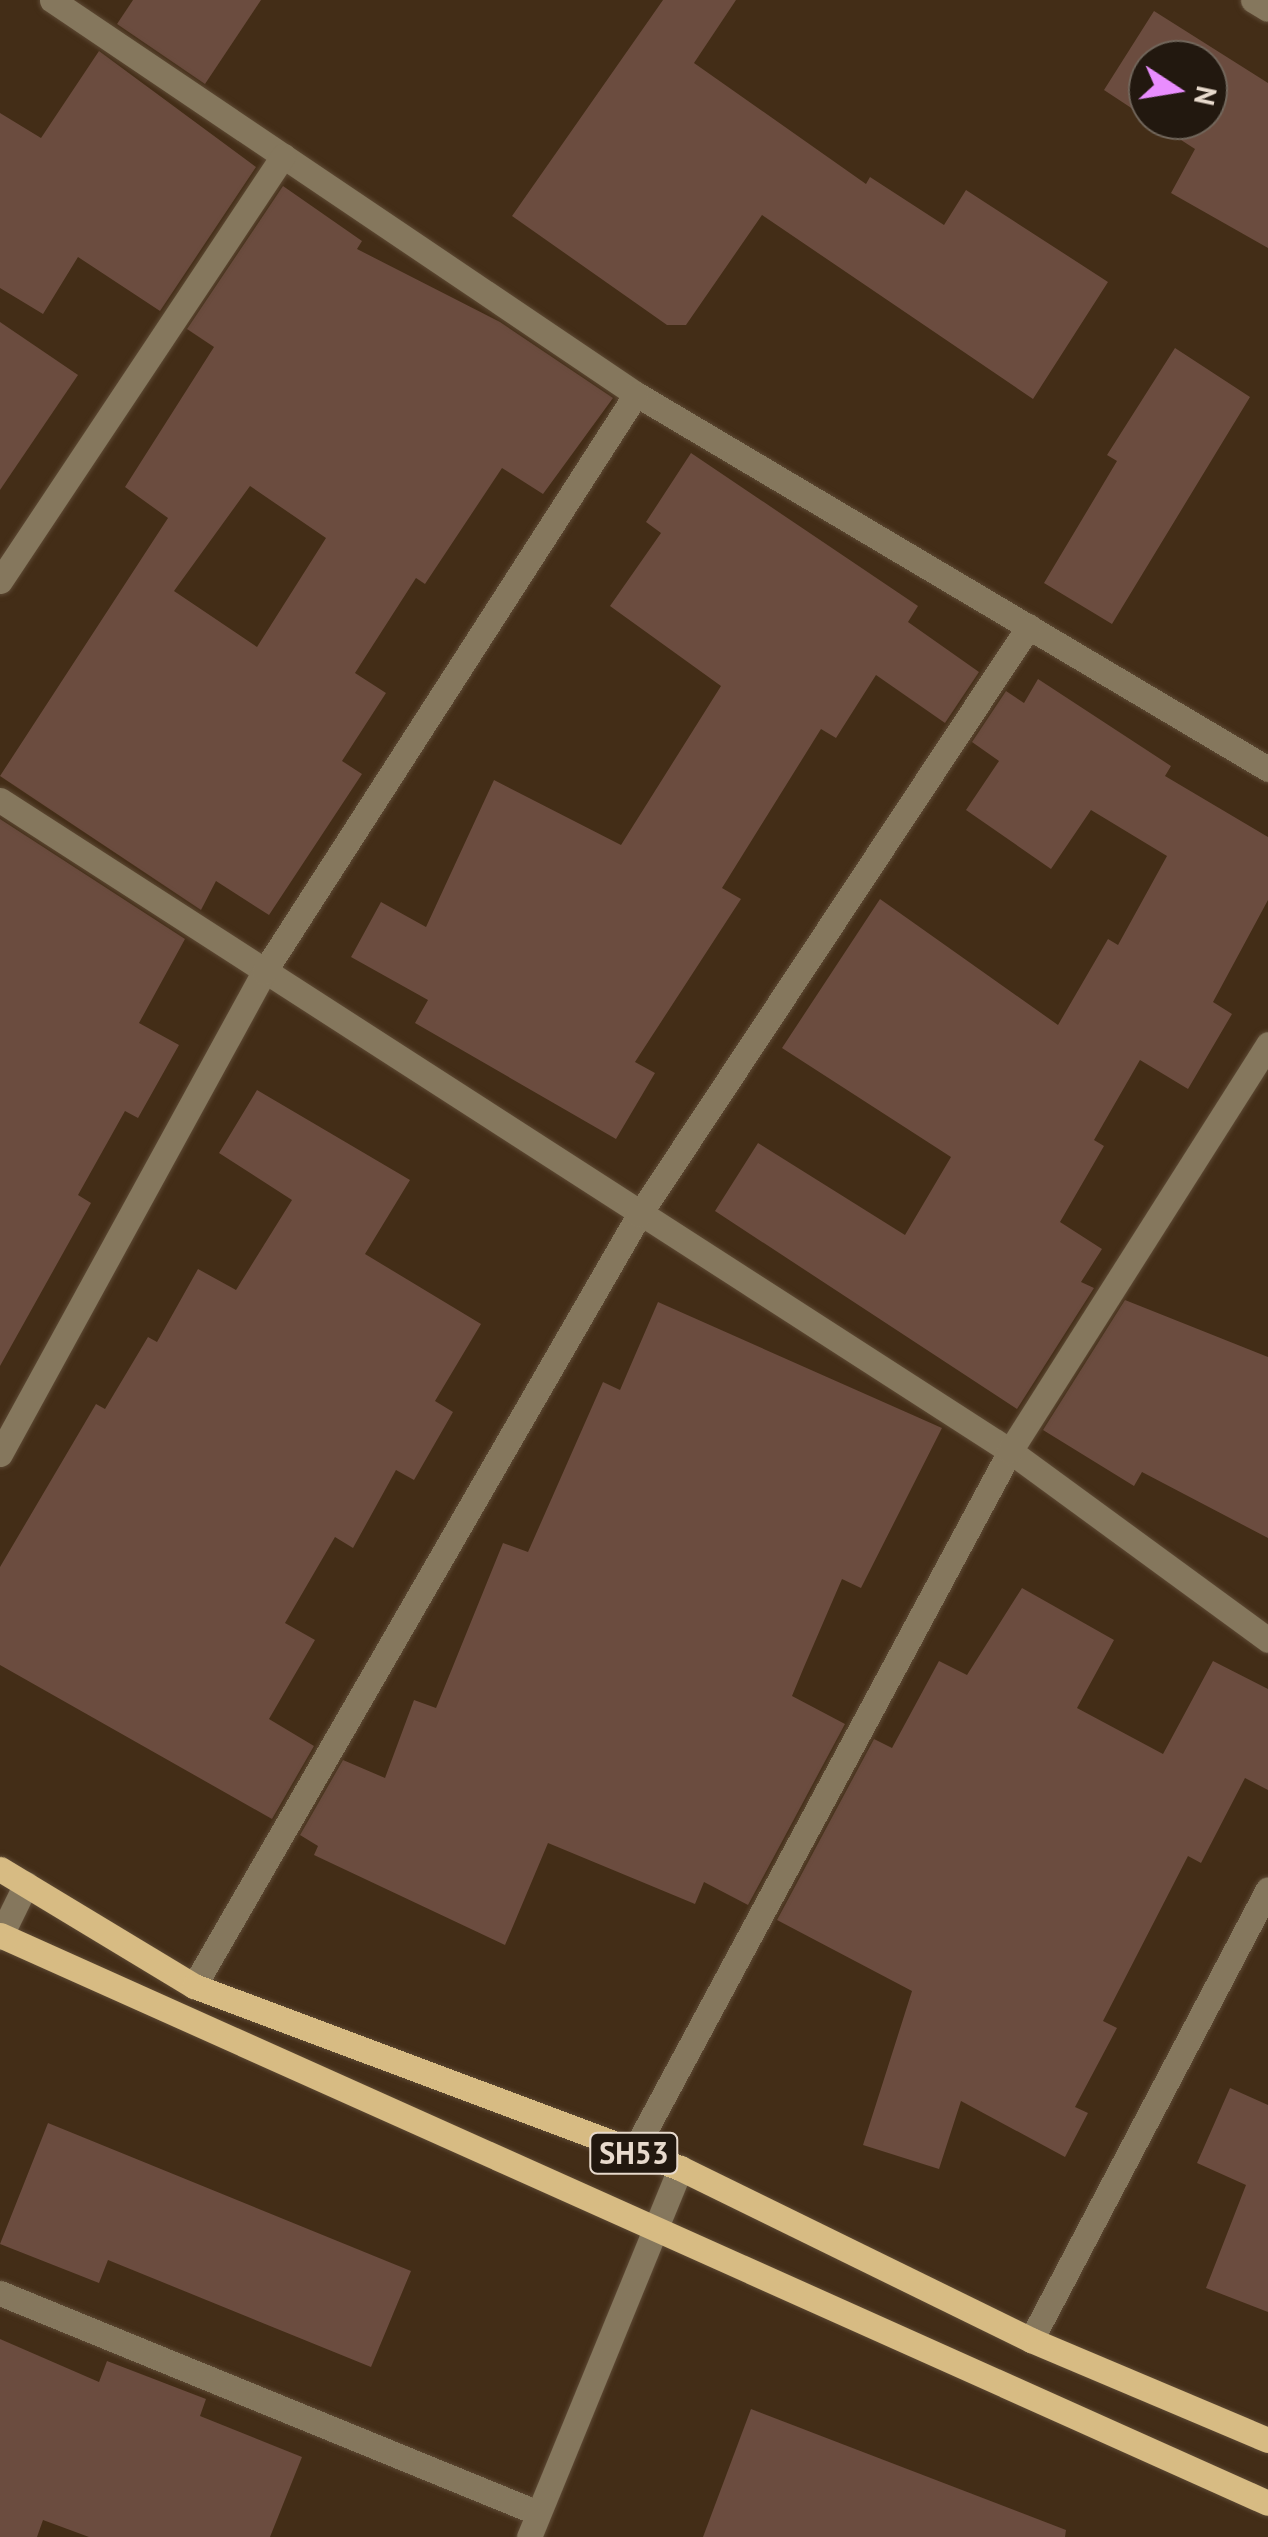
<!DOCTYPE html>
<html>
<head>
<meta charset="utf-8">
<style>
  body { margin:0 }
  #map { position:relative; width:1268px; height:2537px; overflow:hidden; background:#432d17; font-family:"PT Sans",sans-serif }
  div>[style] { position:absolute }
  .building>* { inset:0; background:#6b4c3f }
  .roads { filter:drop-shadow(0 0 2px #5d4934) drop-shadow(0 0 2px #5d4934) }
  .minor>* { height:25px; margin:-12.5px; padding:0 12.5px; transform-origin:12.5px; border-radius:12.5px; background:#85775d }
  .major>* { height:25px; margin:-12.5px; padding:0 12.5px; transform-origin:12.5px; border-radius:12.5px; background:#d7bb83 }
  span { translate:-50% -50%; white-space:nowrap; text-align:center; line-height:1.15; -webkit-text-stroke:9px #22180f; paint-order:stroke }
  .shield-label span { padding:2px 8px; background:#22180f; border:2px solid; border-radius:8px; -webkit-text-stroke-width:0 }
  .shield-label { font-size:30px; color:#e8dacd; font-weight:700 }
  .north { position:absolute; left:1128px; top:40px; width:100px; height:100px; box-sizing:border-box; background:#22180f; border:2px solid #71665b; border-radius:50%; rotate:102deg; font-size:28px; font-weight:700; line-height:40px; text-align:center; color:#e8dacd }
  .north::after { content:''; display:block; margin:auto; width:35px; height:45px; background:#e98dfe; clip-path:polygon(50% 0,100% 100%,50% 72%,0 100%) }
</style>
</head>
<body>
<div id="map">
  <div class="building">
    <i style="clip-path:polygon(133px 0,261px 0,205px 84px,117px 24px)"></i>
    <i style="clip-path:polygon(663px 0,736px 0,694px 63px,866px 184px,870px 177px,944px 225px,966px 190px,1108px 282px,1033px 399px,762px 215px,686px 325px,667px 325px,512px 216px)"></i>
    <i style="clip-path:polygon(1154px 11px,1268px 83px,1268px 248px,1171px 193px,1195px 149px,1150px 120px,1208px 120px,1208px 60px,1148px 60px,1148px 119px,1104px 90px)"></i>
    <i style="clip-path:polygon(99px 51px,256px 167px,160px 311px,78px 257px,43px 314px,0 288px,0 113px,41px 138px)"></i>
    <i style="clip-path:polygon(evenodd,283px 186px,362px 241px,357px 249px,500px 322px,613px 398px,543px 494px,502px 468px,425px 584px,416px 578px,355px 673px,386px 693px,342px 761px,362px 774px,269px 915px,216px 881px,201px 910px,0 776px,168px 518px,125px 487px,214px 347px,187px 329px,283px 186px,250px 486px,326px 538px,257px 647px,174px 591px,250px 486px)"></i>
    <i style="clip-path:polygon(0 322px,78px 375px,0 490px)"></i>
    <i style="clip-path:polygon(1175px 348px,1250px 397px,1112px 624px,1044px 583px,1117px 461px,1107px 455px)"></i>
    <i style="clip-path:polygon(691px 453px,918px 606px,908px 622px,979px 672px,945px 723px,876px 675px,836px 738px,821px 729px,722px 888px,741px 899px,635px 1062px,655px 1073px,616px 1139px,415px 1023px,428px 1000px,351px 957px,381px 902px,426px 927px,494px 780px,621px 845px,721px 686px,610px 606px,661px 533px,646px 522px)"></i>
    <i style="clip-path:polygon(1038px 679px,1171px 766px,1165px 776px,1268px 837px,1268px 900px,1213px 1002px,1232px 1014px,1188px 1089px,1140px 1060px,1094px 1140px,1104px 1146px,1060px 1222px,1102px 1249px,1081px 1282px,1094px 1288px,1017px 1409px,715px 1211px,758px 1143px,905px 1235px,951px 1157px,782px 1048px,880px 899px,1058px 1025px,1108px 939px,1118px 945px,1167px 856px,1091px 810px,1051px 869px,966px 810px,999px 761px,972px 742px,1006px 691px,1024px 703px)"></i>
    <i style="clip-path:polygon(0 819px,185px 939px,139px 1023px,179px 1045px,138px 1118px,125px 1111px,78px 1195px,91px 1203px,0 1366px)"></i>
    <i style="clip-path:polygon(257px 1090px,410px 1180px,365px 1254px,481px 1324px,435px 1401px,453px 1412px,414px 1480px,396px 1470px,353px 1548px,335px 1537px,285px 1623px,315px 1640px,269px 1719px,314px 1746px,272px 1819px,0 1665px,0 1567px,96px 1404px,105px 1409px,148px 1337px,157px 1342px,198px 1269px,236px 1290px,292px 1200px,219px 1153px)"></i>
    <i style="clip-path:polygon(1125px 1300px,1268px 1357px,1268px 1538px,1142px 1472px,1134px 1486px,1043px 1430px)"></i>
    <i style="clip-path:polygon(658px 1302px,942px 1428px,861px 1588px,842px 1579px,804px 1667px,792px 1696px,845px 1724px,748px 1905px,704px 1882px,695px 1904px,548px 1843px,505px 1945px,314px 1855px,318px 1846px,300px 1835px,343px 1760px,385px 1778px,414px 1700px,436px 1708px,503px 1543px,528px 1552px,603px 1382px,620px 1390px)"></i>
    <i style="clip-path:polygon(1022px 1588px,1114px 1640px,1077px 1708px,1163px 1754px,1213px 1661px,1268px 1689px,1268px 1790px,1245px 1778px,1201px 1863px,1188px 1856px,1103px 2021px,1117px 2028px,1075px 2107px,1088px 2113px,1065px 2157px,961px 2101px,939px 2169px,863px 2145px,912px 1991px,777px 1920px,874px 1739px,892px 1748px,939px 1661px,967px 1675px)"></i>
    <i style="clip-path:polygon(1230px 2088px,1268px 2105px,1268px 2312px,1206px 2288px,1246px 2185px,1197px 2163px)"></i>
    <i style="clip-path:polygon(48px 2123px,411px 2271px,371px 2367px,108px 2260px,99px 2283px,0 2244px)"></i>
    <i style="clip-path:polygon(0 2339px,99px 2382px,107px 2361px,206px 2399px,200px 2416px,302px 2457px,270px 2537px,89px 2537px,43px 2520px,37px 2537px,0 2537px)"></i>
    <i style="clip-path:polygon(751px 2409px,1066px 2530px,1065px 2537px,703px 2537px)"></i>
  </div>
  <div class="roads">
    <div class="minor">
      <i style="left:52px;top:0;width:704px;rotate:34.01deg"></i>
      <i style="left:636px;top:394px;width:735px;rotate:30.68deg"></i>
      <i style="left:1253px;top:0;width:17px;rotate:31deg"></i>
      <i style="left:0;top:581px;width:511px;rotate:-56.34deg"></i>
      <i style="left:0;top:800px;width:1202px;rotate:32.8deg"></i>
      <i style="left:1010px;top:1451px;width:320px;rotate:36.2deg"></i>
      <i style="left:0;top:1454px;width:550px;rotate:-61.29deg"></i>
      <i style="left:264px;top:972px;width:687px;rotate:-57.23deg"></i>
      <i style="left:0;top:1937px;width:59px;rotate:-63.9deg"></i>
      <i style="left:194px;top:1986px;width:890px;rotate:-60.01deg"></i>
      <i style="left:639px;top:1215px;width:706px;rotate:-56.49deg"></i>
      <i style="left:633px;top:2153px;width:797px;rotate:-61.76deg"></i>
      <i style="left:1010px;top:1451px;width:482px;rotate:-57.6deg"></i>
      <i style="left:0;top:2293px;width:581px;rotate:22.24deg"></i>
      <i style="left:1031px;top:2340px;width:509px;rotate:-62.28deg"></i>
      <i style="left:529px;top:2537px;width:399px;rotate:-67.7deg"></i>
    </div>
    <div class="major">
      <i style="left:0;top:1869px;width:227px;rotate:31.1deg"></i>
      <i style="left:194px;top:1986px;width:519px;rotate:20.53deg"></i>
      <i style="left:680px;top:2168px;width:391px;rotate:26.1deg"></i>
      <i style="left:1031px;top:2340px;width:257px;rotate:22.9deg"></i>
      <i style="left:0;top:1935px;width:1389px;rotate:24.13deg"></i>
    </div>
  </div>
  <div class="shield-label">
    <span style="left:634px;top:2153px">SH53</span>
  </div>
  <div class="north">N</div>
</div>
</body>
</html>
